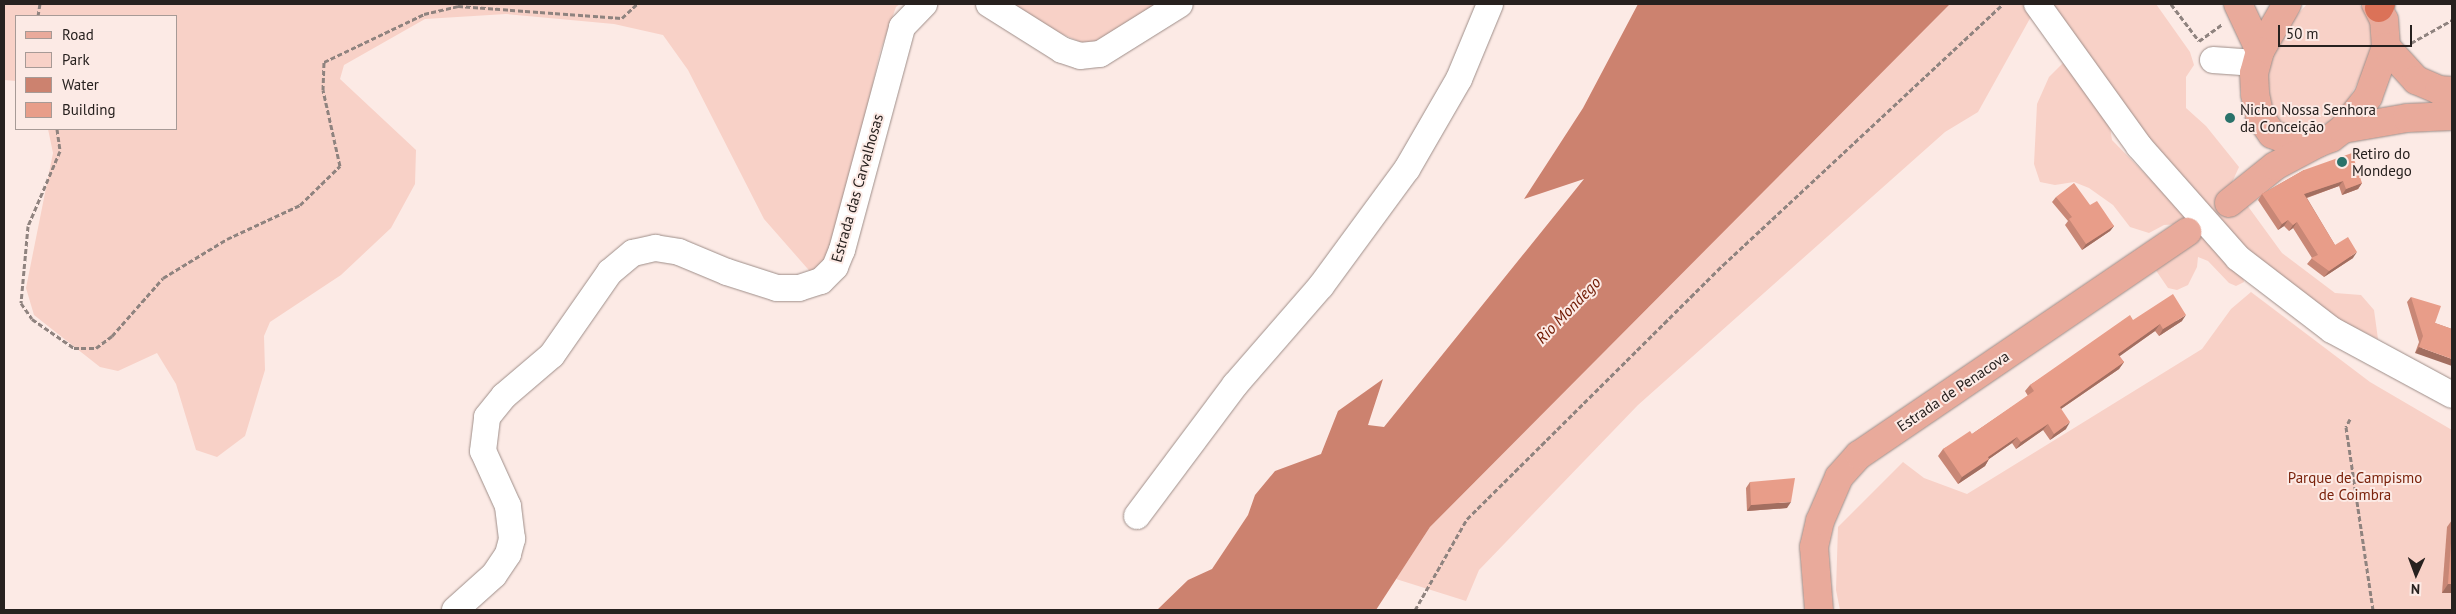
<!DOCTYPE html>
<html>
<head>
<meta charset="utf-8">
<style>
  body { margin:0 }
  #map { position:relative; width:2456px; height:614px; overflow:hidden; background:#fceae5; font-family:"PT Sans",sans-serif }
  div>[style] { position:absolute }
  .green>* { inset:0; background:#f8d1c7 }
  .water>* { inset:0; background:#cc826f }
  .path>* { height:3px; margin-top:-1.5px; transform-origin:0; background:repeating-linear-gradient(90deg,#8f837f 0 5px,transparent 0 7.5px) }
  .roads { filter:drop-shadow(0 0 1px #9e8e89) drop-shadow(0 0 1px #9e8e89) }
  .minor>* { height:26px; margin:-13px; padding:0 13px; transform-origin:13px; border-radius:13px; background:#fff }
  .major>* { height:28px; margin:-14px; padding:0 14px; transform-origin:14px; border-radius:14px; background:#e9aa9b }
  .highway>* { height:28px; margin:-14px; padding:0 14px; transform-origin:14px; border-radius:14px; background:#db7258 }
  .wall>* { inset:0; background:#c88776 }
  .shaded-wall>* { inset:0; background:#a26e60 }
  .building>* { inset:0; background:#e89d89 }
  .dots>* { width:14px; height:14px; translate:-50% -50%; box-sizing:border-box; border:2px solid #fceae5; border-radius:50% }
  span { translate:-50% -50%; white-space:nowrap; text-align:center; line-height:1.15; -webkit-text-stroke:4px #fceae5; paint-order:stroke }
  .poi-label { font-size:15px; color:#27211f }
  .left { translate:0 -50%; text-align:left }
  .street-label { font-size:15px; color:#27211f }
  .park-label { font-size:15px; color:#7b230c }
  .water-label { font-size:16px; color:#701800; font-style:italic }
  .frame { position:absolute; inset:0; border:5px solid #27211f; pointer-events:none }
  .legend { position:absolute; left:15px; top:15px; width:162px; height:115px; box-sizing:border-box; background:#fceae5; border:1px solid #a79a96; margin:0; padding:6px 9px; list-style:none; font-size:15px; color:#27211f }
  .legend li { display:flex; align-items:center; gap:10px; height:25px }
  .legend b { width:25px; border:1px solid #a79a96 }
  .north { position:absolute; left:2391px; top:549px; width:50px; height:50px; -webkit-text-stroke:4px #fceae5; paint-order:stroke; rotate:182deg; font-size:14px; font-weight:700; line-height:20px; text-align:center; color:#27211f }
  .north::after { content:''; display:block; margin:auto; width:18px; height:22px; background:#27211f; clip-path:polygon(50% 0,100% 100%,50% 72%,0 100%) }
  .scale { position:absolute; left:2278px; top:25px; width:134px; height:22px; box-sizing:border-box; border:2px solid #27211f; border-top:0; padding-left:6px; font-size:15px; line-height:18px; white-space:nowrap; color:#27211f; -webkit-text-stroke:4px #fceae5; paint-order:stroke }
</style>
</head>
<body>
<div id="map">
  <div class="green">
    <i style="clip-path:polygon(4px 4px,900px 4px,896px 7px,880px 52px,836px 244px,814px 276px,764px 219px,688px 70px,663px 35px,614px 24px,506px 14px,425px 19px,344px 65px,340px 79px,416px 150px,415px 184px,391px 228px,341px 275px,270px 322px,264px 336px,265px 370px,245px 436px,217px 457px,196px 450px,176px 384px,157px 353px,118px 371px,100px 367px,34px 315px,26px 288px,53px 153px,48px 129px,176px 129px,176px 16px,16px 16px,16px 81px,4px 80px)"></i>
    <i style="clip-path:polygon(1012px 4px,1165px 4px,1090px 46px,1055px 31px)"></i>
    <i style="clip-path:polygon(1950px 4px,2027px 4px,2033px 13px,1978px 112px,1945px 132px,1638px 405px,1479px 570px,1466px 601px,1396px 579px,1430px 527px)"></i>
    <i style="clip-path:polygon(2047px 4px,2156px 4px,2190px 52px,2194px 65px,2186px 77px,2186px 108px,2206px 126px,2239px 167px,2225px 198px,2247px 205px,2282px 253px,2335px 293px,2361px 295px,2374px 310px,2378px 339px,2337px 319px,2263px 263px,2226px 229px,2160px 156px)"></i>
    <i style="clip-path:polygon(2307px 4px,2359px 4px,2372px 20px,2373px 41px,2364px 70px,2347px 102px,2331px 121px,2314px 128px,2301px 129px,2286px 125px,2275px 116px,2265px 96px,2270px 60px,2285px 29px)"></i>
    <i style="clip-path:polygon(2066px 60px,2109px 120px,2112px 140px,2242px 273px,2244px 282px,2236px 286px,2229px 283px,2208px 261px,2198px 257px,2197px 267px,2188px 285px,2177px 290px,2168px 288px,2153px 266px,2180px 224px,2164px 225px,2149px 233px,2130px 227px,2113px 205px,2089px 188px,2074px 182px,2055px 185px,2040px 182px,2034px 164px,2037px 104px,2049px 77px)"></i>
    <i style="clip-path:polygon(2251px 292px,2370px 382px,2452px 430px,2452px 610px,1840px 610px,1836px 590px,1838px 527px,1903px 462px,1924px 478px,1967px 494px,2202px 349px,2231px 309px)"></i>
  </div>
  <div class="water">
    <i style="clip-path:polygon(1638px 4px,1950px 4px,1430px 527px,1376px 610px,1157px 610px,1188px 580px,1212px 569px,1248px 515px,1255px 495px,1275px 471px,1321px 454px,1338px 411px,1383px 379px,1368px 425px,1384px 427px,1584px 179px,1524px 199px,1583px 108px)"></i>
  </div>
  <div class="path">
    <i style="left:2171px;top:4px;width:46px;rotate:52.9deg"></i>
    <i style="left:38px;top:16px;width:12px;rotate:-81deg"></i>
    <i style="left:2199px;top:41px;width:29px;rotate:-36deg"></i>
    <i style="left:2411px;top:43px;width:47px;rotate:-29.3deg"></i>
    <i style="left:57px;top:129px;width:22px;rotate:82deg"></i>
    <i style="left:60px;top:151px;width:82px;rotate:113.1deg"></i>
    <i style="left:28px;top:226px;width:77px;rotate:95.2deg"></i>
    <i style="left:21px;top:303px;width:19px;rotate:55deg"></i>
    <i style="left:32px;top:319px;width:51px;rotate:34.6deg"></i>
    <i style="left:74px;top:348px;width:22px"></i>
    <i style="left:96px;top:348px;width:20px;rotate:-37deg"></i>
    <i style="left:112px;top:336px;width:77px;rotate:-48.7deg"></i>
    <i style="left:163px;top:278px;width:75px;rotate:-31.4deg"></i>
    <i style="left:227px;top:239px;width:81px;rotate:-25deg"></i>
    <i style="left:300px;top:205px;width:56px;rotate:-44.3deg"></i>
    <i style="left:340px;top:166px;width:78px;rotate:-102.6deg"></i>
    <i style="left:323px;top:90px;width:28px;rotate:-88deg"></i>
    <i style="left:324px;top:62px;width:111px;rotate:-25.6deg"></i>
    <i style="left:424px;top:14px;width:35px;rotate:-13deg"></i>
    <i style="left:458px;top:6px;width:164px;rotate:4.2deg"></i>
    <i style="left:622px;top:18px;width:21px;rotate:-43deg"></i>
    <i style="left:2350px;top:419px;width:9px;rotate:117deg"></i>
    <i style="left:2346px;top:427px;width:185px;rotate:81.6deg"></i>
    <i style="left:1415px;top:610px;width:105px;rotate:-60.3deg"></i>
    <i style="left:1467px;top:519px;width:361px;rotate:-44.8deg"></i>
    <i style="left:1723px;top:265px;width:383px;rotate:-43deg"></i>
  </div>
  <div class="roads">
    <div class="minor">
      <i style="left:989px;top:4px;width:86px;rotate:32.2deg"></i>
      <i style="left:1062px;top:50px;width:19px;rotate:18deg"></i>
      <i style="left:1080px;top:56px;width:20px;rotate:-6deg"></i>
      <i style="left:1100px;top:54px;width:94px;rotate:-32deg"></i>
      <i style="left:2037px;top:4px;width:175px;rotate:54.3deg"></i>
      <i style="left:2139px;top:146px;width:149px;rotate:48.5deg"></i>
      <i style="left:2238px;top:258px;width:118px;rotate:37.5deg"></i>
      <i style="left:2332px;top:330px;width:136px;rotate:28.4deg"></i>
      <i style="left:2213px;top:60px;width:43px;rotate:4deg"></i>
      <i style="left:1137px;top:516px;width:164px;rotate:-53.2deg"></i>
      <i style="left:1235px;top:385px;width:131px;rotate:-49deg"></i>
      <i style="left:1321px;top:286px;width:145px;rotate:-53.7deg"></i>
      <i style="left:1407px;top:169px;width:104px;rotate:-60deg"></i>
      <i style="left:1459px;top:79px;width:81px;rotate:-67.5deg"></i>
      <i style="left:455px;top:610px;width:52px;rotate:-41.9deg"></i>
      <i style="left:494px;top:575px;width:25px;rotate:-56deg"></i>
      <i style="left:508px;top:554px;width:16px;rotate:-75deg"></i>
      <i style="left:512px;top:539px;width:33px;rotate:-97deg"></i>
      <i style="left:508px;top:506px;width:60px;rotate:-114.4deg"></i>
      <i style="left:483px;top:451px;width:34px;rotate:-83deg"></i>
      <i style="left:487px;top:417px;width:27px;rotate:-51deg"></i>
      <i style="left:504px;top:396px;width:63px;rotate:-40.5deg"></i>
      <i style="left:552px;top:355px;width:101px;rotate:-55.1deg"></i>
      <i style="left:610px;top:272px;width:30px;rotate:-40deg"></i>
      <i style="left:633px;top:253px;width:23px;rotate:-13deg"></i>
      <i style="left:655px;top:248px;width:24px;rotate:9deg"></i>
      <i style="left:679px;top:252px;width:52px;rotate:22.6deg"></i>
      <i style="left:727px;top:272px;width:52px;rotate:17.7deg"></i>
      <i style="left:777px;top:288px;width:22px"></i>
      <i style="left:799px;top:288px;width:23px;rotate:-18deg"></i>
      <i style="left:821px;top:281px;width:20px;rotate:-45deg"></i>
      <i style="left:835px;top:267px;width:18px;rotate:-68deg"></i>
      <i style="left:842px;top:250px;width:231px;rotate:-74.9deg"></i>
      <i style="left:902px;top:27px;width:32px;rotate:-46deg"></i>
    </div>
    <div class="major">
      <i style="left:2238px;top:4px;width:52px;rotate:64.9deg"></i>
      <i style="left:2287px;top:4px;width:54px;rotate:119.9deg"></i>
      <i style="left:2260px;top:51px;width:23px;rotate:105deg"></i>
      <i style="left:2254px;top:73px;width:21px;rotate:87deg"></i>
      <i style="left:2255px;top:94px;width:24px;rotate:78deg"></i>
      <i style="left:2260px;top:117px;width:21px;rotate:55deg"></i>
      <i style="left:2272px;top:134px;width:24px;rotate:22deg"></i>
      <i style="left:2294px;top:143px;width:24px"></i>
      <i style="left:2318px;top:143px;width:14px;rotate:-21deg"></i>
      <i style="left:2331px;top:138px;width:15px;rotate:-37deg"></i>
      <i style="left:2343px;top:129px;width:41px;rotate:-52deg"></i>
      <i style="left:2368px;top:97px;width:53px;rotate:-70.2deg"></i>
      <i style="left:2386px;top:47px;width:27px;rotate:-94deg"></i>
      <i style="left:2384px;top:20px;width:18px;rotate:-117deg"></i>
      <i style="left:2386px;top:47px;width:45px;rotate:47.7deg"></i>
      <i style="left:2416px;top:80px;width:25px;rotate:23deg"></i>
      <i style="left:2439px;top:90px;width:13px;rotate:4deg"></i>
      <i style="left:2343px;top:129px;width:65px;rotate:-9.8deg"></i>
      <i style="left:2407px;top:118px;width:45px;rotate:-2.5deg"></i>
      <i style="left:2229px;top:203px;width:59px;rotate:-38.8deg"></i>
      <i style="left:2275px;top:166px;width:49px;rotate:-28.1deg"></i>
      <i style="left:1819px;top:610px;width:63px;rotate:-94.5deg"></i>
      <i style="left:1814px;top:547px;width:27px;rotate:-77deg"></i>
      <i style="left:1820px;top:521px;width:48px;rotate:-66.6deg"></i>
      <i style="left:1839px;top:477px;width:30px;rotate:-48deg"></i>
      <i style="left:1859px;top:455px;width:397px;rotate:-34.2deg"></i>
    </div>
    <div class="highway">
      <i style="left:2379px;top:8px;width:4px;rotate:-63deg"></i>
    </div>
  </div>
  <div class="wall">
    <i style="clip-path:polygon(2304px 170px,2362px 183px,2358px 189px,2342px 195px,2339px 186px,2307px 198px,2335px 245px,2353px 258px,2324px 277px,2307px 264px,2312px 258px,2293px 228px,2289px 231px,2284px 226px,2278px 230px,2258px 200px,2262px 194px)"></i>
    <i style="clip-path:polygon(2056px 197px,2090px 205px,2114px 226px,2110px 231px,2082px 250px,2065px 225px,2068px 221px,2052px 202px)"></i>
    <i style="clip-path:polygon(2411px 297px,2435px 323px,2452px 329px,2415px 353px,2419px 342px,2407px 302px)"></i>
    <i style="clip-path:polygon(2133px 320px,2182px 321px,2159px 336px,2155px 331px,2119px 356px,2124px 362px,2119px 369px,2061px 409px,2066px 429px,2050px 440px,2043px 430px,2016px 449px,2012px 443px,1989px 459px,1985px 466px,1958px 484px,1938px 456px,1943px 449px,1972px 434px,2028px 396px,2025px 391px,2030px 385px)"></i>
    <i style="clip-path:polygon(1750px 482px,1787px 508px,1747px 511px,1746px 488px)"></i>
    <i style="clip-path:polygon(2452px 520px,2452px 593px,2442px 593px,2447px 527px)"></i>
  </div>
  <div class="shaded-wall">
    <i style="clip-path:polygon(2343px 181px,2339px 186px,2300px 200px,2304px 194px)"></i>
    <i style="clip-path:polygon(2362px 183px,2358px 189px,2342px 195px,2346px 189px)"></i>
    <i style="clip-path:polygon(2288px 220px,2284px 226px,2278px 230px,2282px 224px)"></i>
    <i style="clip-path:polygon(2297px 222px,2293px 228px,2289px 231px,2293px 225px)"></i>
    <i style="clip-path:polygon(2114px 226px,2110px 231px,2082px 250px,2086px 244px)"></i>
    <i style="clip-path:polygon(2357px 252px,2353px 258px,2324px 277px,2329px 271px)"></i>
    <i style="clip-path:polygon(2186px 315px,2182px 321px,2159px 336px,2163px 329px)"></i>
    <i style="clip-path:polygon(2160px 324px,2155px 331px,2113px 361px,2118px 354px)"></i>
    <i style="clip-path:polygon(2419px 347px,2452px 359px,2452px 366px,2415px 353px)"></i>
    <i style="clip-path:polygon(2124px 362px,2119px 369px,2055px 413px,2060px 407px)"></i>
    <i style="clip-path:polygon(2070px 422px,2066px 429px,2050px 440px,2054px 434px)"></i>
    <i style="clip-path:polygon(2048px 424px,2043px 430px,2016px 449px,2021px 442px)"></i>
    <i style="clip-path:polygon(2017px 437px,2012px 443px,1989px 459px,1985px 466px,1958px 484px,1962px 477px,1988px 457px)"></i>
    <i style="clip-path:polygon(1791px 502px,1787px 508px,1747px 511px,1751px 505px)"></i>
    <i style="clip-path:polygon(2448px 584px,2452px 584px,2452px 593px,2442px 593px)"></i>
  </div>
  <div class="building">
    <i style="clip-path:polygon(2352px 153px,2362px 183px,2346px 189px,2343px 181px,2304px 194px,2335px 245px,2348px 237px,2357px 252px,2329px 271px,2311px 258px,2318px 255px,2297px 222px,2293px 225px,2288px 220px,2282px 224px,2262px 194px,2304px 170px)"></i>
    <i style="clip-path:polygon(2074px 183px,2090px 205px,2097px 201px,2114px 226px,2086px 244px,2069px 219px,2072px 217px,2056px 197px)"></i>
    <i style="clip-path:polygon(2173px 294px,2186px 315px,2163px 329px,2160px 324px,2118px 354px,2124px 362px,2060px 407px,2070px 422px,2054px 434px,2048px 424px,2021px 442px,2017px 437px,1988px 457px,1989px 459px,1962px 477px,1943px 449px,1970px 431px,1972px 434px,2034px 391px,2030px 385px,2130px 315px,2133px 320px)"></i>
    <i style="clip-path:polygon(2411px 297px,2441px 306px,2435px 323px,2452px 329px,2452px 359px,2419px 347px,2423px 336px)"></i>
    <i style="clip-path:polygon(1795px 478px,1791px 502px,1751px 505px,1750px 482px)"></i>
    <i style="clip-path:polygon(2452px 529px,2452px 584px,2448px 584px)"></i>
  </div>
  <div class="dots">
    <i style="left:2230px;top:118px;background:#2a726a"></i>
    <i style="left:2342px;top:162px;background:#2a726a"></i>
  </div>
  <div class="poi-label">
    <span class="left" style="left:2240px;top:118px">Nicho Nossa Senhora<br>da Conceição</span>
    <span class="left" style="left:2352px;top:162px">Retiro do<br>Mondego</span>
  </div>
  <div class="street-label">
    <span style="left:857px;top:188px;rotate:-74deg">Estrada das Carvalhosas</span>
    <span style="left:1953px;top:391px;rotate:-34deg">Estrada de Penacova</span>
  </div>
  <div class="park-label">
    <span style="left:2355px;top:486px">Parque de Campismo<br>de Coimbra</span>
  </div>
  <div class="water-label">
    <span style="left:1568px;top:310px;rotate:-46deg">Rio Mondego</span>
  </div>
  <div class="frame"></div>
  <ul class="legend">
  <li><b style="height:6px;background:#e9aa9b"></b>Road</li>
  <li><b style="height:14px;background:#f8d1c7"></b>Park</li>
  <li><b style="height:14px;background:#cc826f"></b>Water</li>
  <li><b style="height:14px;background:#e89d89"></b>Building</li>
  </ul>
  <div class="north">N</div>
  <div class="scale">50 m</div>
</div>
</body>
</html>
